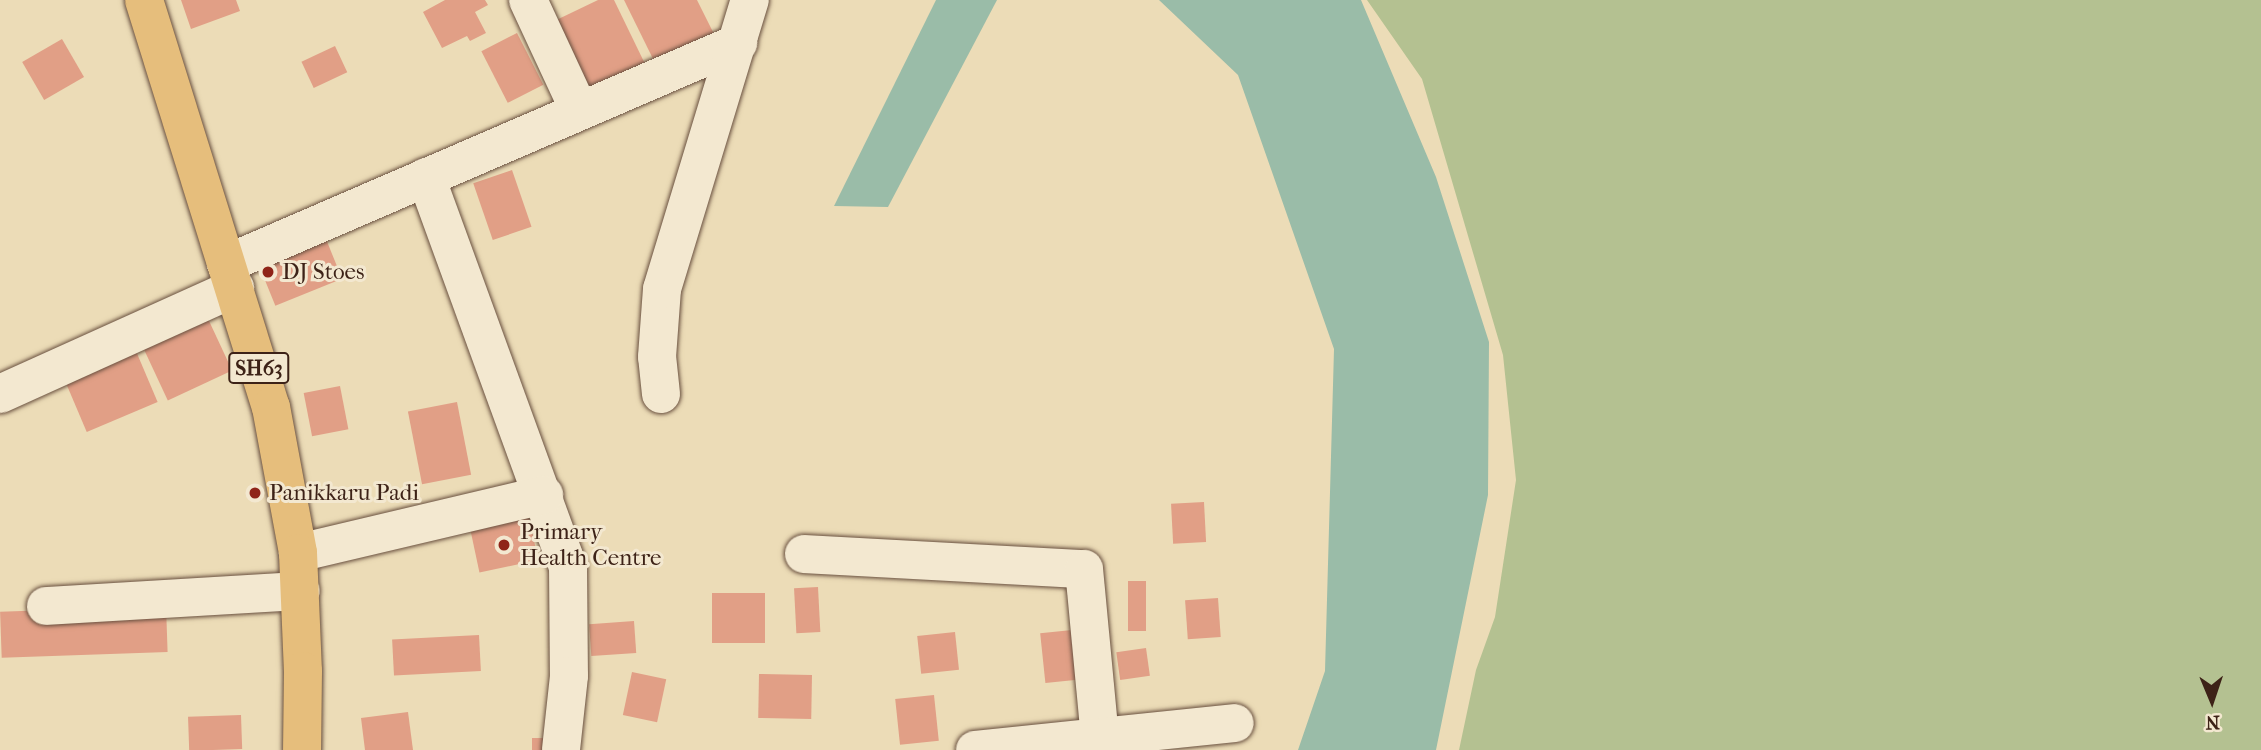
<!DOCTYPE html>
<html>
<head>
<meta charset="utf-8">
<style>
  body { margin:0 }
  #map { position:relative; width:2261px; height:750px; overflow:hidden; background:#ecdcb7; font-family:"IM FELL French Canon",serif }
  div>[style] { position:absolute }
  .green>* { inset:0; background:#b4c191 }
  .water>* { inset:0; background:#9abca8 }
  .building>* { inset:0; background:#e19f86; transform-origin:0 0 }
  .roads { filter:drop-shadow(0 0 2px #69503f) drop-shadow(0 0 2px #69503f) }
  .minor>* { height:38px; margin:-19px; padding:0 19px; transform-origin:19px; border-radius:19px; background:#f3e8d0 }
  .major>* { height:38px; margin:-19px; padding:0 19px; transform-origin:19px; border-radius:19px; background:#e6be7c }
  .dots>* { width:19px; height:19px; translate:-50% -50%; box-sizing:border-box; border:4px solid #f3e8d0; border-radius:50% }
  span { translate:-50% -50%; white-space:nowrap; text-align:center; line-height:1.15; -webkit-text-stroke:6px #f3e8d0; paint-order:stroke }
  .shield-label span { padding:2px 5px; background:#f3e8d0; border:2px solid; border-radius:5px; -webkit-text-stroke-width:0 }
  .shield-label { font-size:21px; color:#3d2217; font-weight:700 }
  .poi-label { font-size:23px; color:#3d2217 }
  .left { translate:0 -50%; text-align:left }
  .north { position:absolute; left:2177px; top:666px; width:70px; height:70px; -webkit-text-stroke:5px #f3e8d0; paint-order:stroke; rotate:178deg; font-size:19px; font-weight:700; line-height:28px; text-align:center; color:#3d2217 }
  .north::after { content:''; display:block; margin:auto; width:24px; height:32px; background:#3d2217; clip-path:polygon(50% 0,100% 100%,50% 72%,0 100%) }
</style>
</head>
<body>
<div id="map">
  <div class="green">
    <i style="clip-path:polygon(1367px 0,2261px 0,2261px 750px,1459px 750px,1476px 670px,1495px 617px,1516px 480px,1503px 355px,1422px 79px)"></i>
  </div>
  <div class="water">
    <i style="clip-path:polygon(936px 0,997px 0,888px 207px,834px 206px)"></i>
    <i style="clip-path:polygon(1159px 0,1361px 0,1436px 177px,1489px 342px,1488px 495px,1436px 750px,1298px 750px,1325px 671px,1334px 349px,1238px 75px)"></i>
  </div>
  <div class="building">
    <i style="clip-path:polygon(181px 0,236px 0,240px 11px,191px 29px)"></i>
    <i style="clip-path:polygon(445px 0,485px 0,488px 5px,475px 12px,486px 33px,470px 41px,467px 36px,442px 48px,423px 12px)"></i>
    <i style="clip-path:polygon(598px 0,614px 0,647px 68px,584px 98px,548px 24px)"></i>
    <i style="clip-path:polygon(624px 0,697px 0,716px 38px,657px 67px)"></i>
    <i style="left:517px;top:33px;width:58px;height:40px;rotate:63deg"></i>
    <i style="left:62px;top:39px;width:44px;height:46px;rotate:60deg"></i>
    <i style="left:335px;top:46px;width:29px;height:37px;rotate:65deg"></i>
    <i style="left:512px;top:170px;width:60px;height:41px;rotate:71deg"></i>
    <i style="left:326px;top:239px;width:43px;height:72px;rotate:68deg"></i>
    <i style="left:203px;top:308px;width:69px;height:71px;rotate:65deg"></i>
    <i style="left:133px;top:344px;width:63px;height:77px;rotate:67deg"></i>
    <i style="left:340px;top:386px;width:44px;height:37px;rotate:79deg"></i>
    <i style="left:457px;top:402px;width:74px;height:50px;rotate:79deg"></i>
    <i style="left:1204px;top:502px;width:40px;height:33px;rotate:87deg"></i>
    <i style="left:529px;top:517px;width:44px;height:60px;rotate:78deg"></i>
    <i style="left:1128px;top:581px;width:18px;height:50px"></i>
    <i style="left:818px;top:587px;width:45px;height:24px;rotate:87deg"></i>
    <i style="left:765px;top:593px;width:50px;height:53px;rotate:90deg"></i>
    <i style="left:1218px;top:598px;width:39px;height:33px;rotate:86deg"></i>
    <i style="left:166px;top:606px;width:46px;height:166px;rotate:88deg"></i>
    <i style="left:634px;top:621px;width:32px;height:45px;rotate:86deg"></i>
    <i style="left:1072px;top:630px;width:50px;height:32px;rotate:84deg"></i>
    <i style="left:955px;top:632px;width:38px;height:38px;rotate:84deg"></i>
    <i style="left:479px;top:635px;width:36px;height:87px;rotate:87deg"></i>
    <i style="left:1146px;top:648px;width:28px;height:30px;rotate:82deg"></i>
    <i style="left:632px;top:672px;width:35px;height:44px;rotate:12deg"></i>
    <i style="left:759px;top:674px;width:53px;height:44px;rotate:1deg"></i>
    <i style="left:934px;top:695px;width:46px;height:39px;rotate:84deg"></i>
    <i style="clip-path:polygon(408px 712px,413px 750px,365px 750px,361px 718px)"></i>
    <i style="left:241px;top:715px;width:34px;height:53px;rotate:88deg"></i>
    <i style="left:532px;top:738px;width:21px;height:12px"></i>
  </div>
  <div class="roads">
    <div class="minor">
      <i style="left:528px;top:0;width:121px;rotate:65.1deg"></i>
      <i style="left:426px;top:177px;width:415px;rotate:70deg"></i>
      <i style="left:568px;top:567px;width:109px;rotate:89.5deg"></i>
      <i style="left:569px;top:676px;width:74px;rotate:96.2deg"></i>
      <i style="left:226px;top:264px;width:558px;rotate:-23.35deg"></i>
      <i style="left:0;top:394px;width:258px;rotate:-24.3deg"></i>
      <i style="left:661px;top:394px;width:37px;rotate:-96deg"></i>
      <i style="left:657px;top:357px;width:68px;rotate:-85.8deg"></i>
      <i style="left:662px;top:289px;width:302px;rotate:-73.1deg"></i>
      <i style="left:298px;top:553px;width:253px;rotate:-13.3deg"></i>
      <i style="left:804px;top:554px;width:280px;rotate:3.1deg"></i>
      <i style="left:1084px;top:569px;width:169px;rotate:84.6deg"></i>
      <i style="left:46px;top:606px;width:255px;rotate:-3.4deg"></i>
      <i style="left:975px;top:750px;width:261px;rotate:-5.9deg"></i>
    </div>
    <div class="major">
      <i style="left:144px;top:0;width:426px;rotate:72.7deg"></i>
      <i style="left:271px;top:407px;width:148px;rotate:79.5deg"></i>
      <i style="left:298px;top:553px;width:118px;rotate:87.6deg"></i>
      <i style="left:303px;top:671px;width:79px;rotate:90.7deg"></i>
    </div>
  </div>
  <div class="dots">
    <i style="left:268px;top:272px;background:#8f2418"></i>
    <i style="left:255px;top:493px;background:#8f2418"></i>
    <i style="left:504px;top:545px;background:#8f2418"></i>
  </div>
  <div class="shield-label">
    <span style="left:259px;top:368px">SH63</span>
  </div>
  <div class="poi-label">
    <span class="left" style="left:282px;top:272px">DJ Stoes</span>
    <span class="left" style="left:269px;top:493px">Panikkaru Padi</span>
    <span class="left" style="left:520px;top:545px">Primary<br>Health Centre</span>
  </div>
  <div class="north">N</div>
</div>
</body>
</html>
